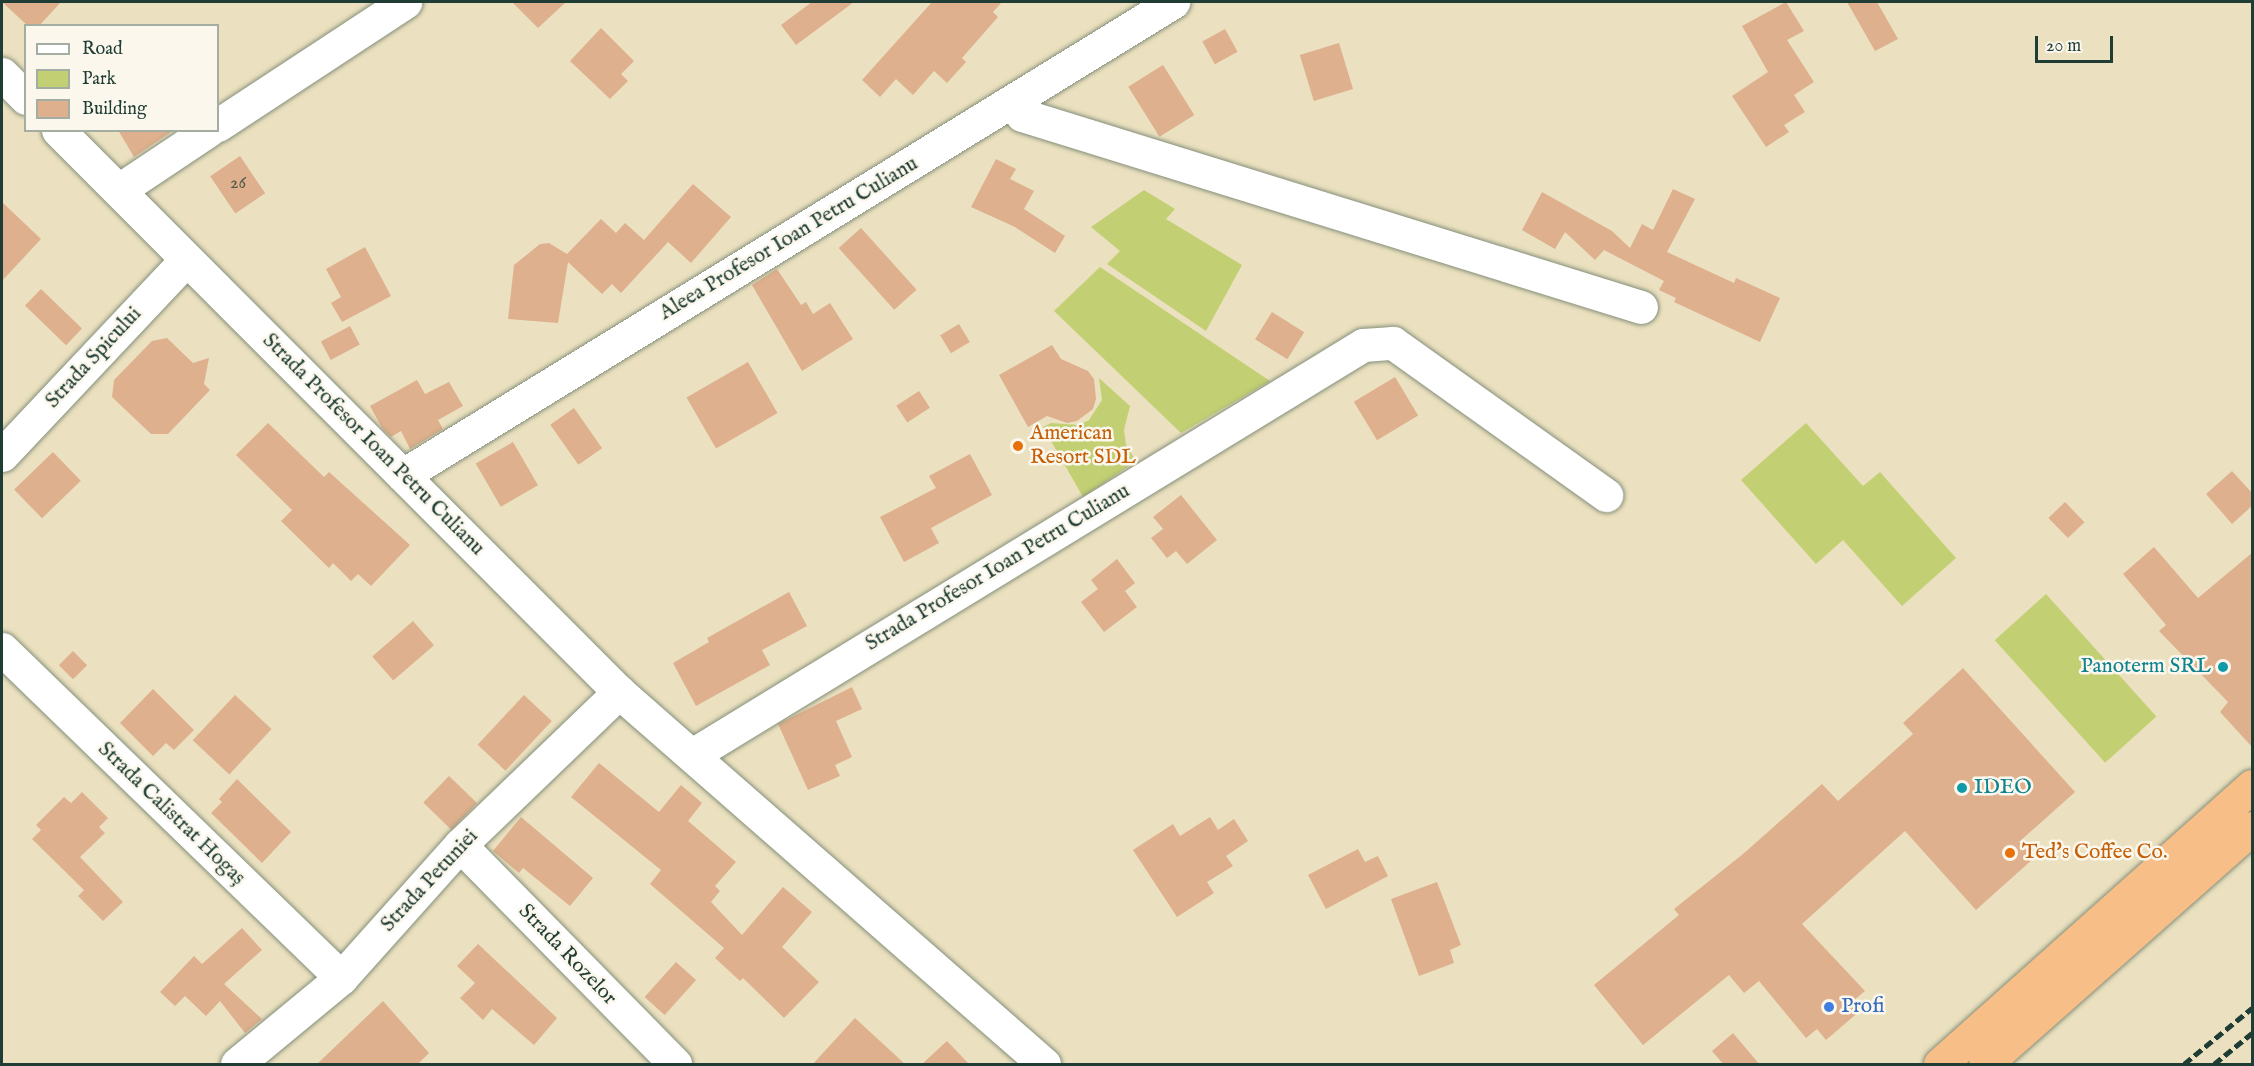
<!DOCTYPE html>
<html>
<head>
<meta charset="utf-8">
<style>
  body { margin:0 }
  #map { position:relative; width:2254px; height:1066px; overflow:hidden; background:#ebe1c0; font-family:"IM FELL English",serif }
  div>[style] { position:absolute }
  .green>* { inset:0; background:#c2d073; transform-origin:0 0 }
  .building>* { inset:0; background:#deb08d; transform-origin:0 0 }
  .roads { filter:drop-shadow(0 0 2px #858f7a) drop-shadow(0 0 2px #858f7a) }
  .minor>* { height:33px; margin:-16.5px; padding:0 16.5px; transform-origin:16.5px; border-radius:16.5px; background:#fff }
  .highway>* { height:33px; margin:-16.5px; padding:0 16.5px; transform-origin:16.5px; border-radius:16.5px; background:#f7be88 }
  .rail>* { height:4.5px; margin-top:-2.25px; transform-origin:0; background:repeating-linear-gradient(90deg,#1f3d34 0 9px,transparent 0 13.5px) }
  .dots>* { width:16px; height:16px; translate:-50% -50%; box-sizing:border-box; border:3px solid #fbf7ec; border-radius:50% }
  span { translate:-50% -50%; white-space:nowrap; text-align:center; line-height:1.15; -webkit-text-stroke:5px #fbf7ec; paint-order:stroke }
  .number-label { font-size:18px; color:#4f5a4a }
  .number-label span { -webkit-text-stroke-width:0 }
  .street-label { font-size:21px; color:#1f3d34 }
  .food-label { font-size:21px; color:#c56008 }
  .left { translate:0 -50%; text-align:left }
  .culture-label { font-size:21px; color:#0d838f }
  .right { translate:-100% -50%; text-align:right }
  .shop-label { font-size:21px; color:#366cbe }
  .frame { position:absolute; inset:0; border:3px solid #1f3d34; pointer-events:none }
  .legend { position:absolute; left:24px; top:24px; width:195px; height:108px; box-sizing:border-box; background:#fbf7ec; border:2px solid #a3ada2; margin:0; padding:8px 10px; list-style:none; font-size:18px; color:#1f3d34 }
  .legend li { display:flex; align-items:center; gap:12px; height:30px }
  .legend b { width:30px; border:2px solid #a3ada2 }
  .scale { position:absolute; left:2035px; top:36px; width:78px; height:27px; box-sizing:border-box; border:3px solid #1f3d34; border-top:0; padding-left:8px; font-size:18px; line-height:21px; white-space:nowrap; color:#1f3d34; -webkit-text-stroke:4px #fbf7ec; paint-order:stroke }
</style>
</head>
<body>
<div id="map">
  <div class="green">
    <i style="clip-path:polygon(1144px 190px,1175px 209px,1166px 219px,1242px 265px,1206px 331px,1107px 264px,1120px 251px,1091px 227px)"></i>
    <i style="clip-path:polygon(1100px 267px,1270px 381px,1181px 433px,1054px 311px)"></i>
    <i style="clip-path:polygon(1099px 378px,1130px 406px,1124px 430px,1126px 445px,1136px 461px,1083px 497px,1043px 427px,1051px 423px,1079px 425px,1089px 420px,1102px 400px)"></i>
    <i style="clip-path:polygon(1806px 423px,1863px 486px,1880px 472px,1956px 558px,1902px 606px,1843px 540px,1816px 564px,1741px 480px)"></i>
    <i style="left:2046px;top:594px;width:165px;height:69px;rotate:48deg"></i>
  </div>
  <div class="building">
    <i style="clip-path:polygon(2px 2px,61px 2px,39px 26px,28px 26px)"></i>
    <i style="clip-path:polygon(512px 2px,566px 2px,538px 28px)"></i>
    <i style="clip-path:polygon(812px 2px,854px 2px,796px 45px,781px 25px)"></i>
    <i style="clip-path:polygon(932px 2px,1002px 2px,993px 12px,998px 17px,962px 58px,966px 62px,947px 83px,934px 71px,913px 95px,896px 79px,880px 97px,862px 80px)"></i>
    <i style="clip-path:polygon(1786px 2px,1804px 31px,1787px 40px,1814px 82px,1794px 95px,1805px 112px,1784px 125px,1789px 132px,1766px 147px,1732px 96px,1768px 72px,1742px 26px)"></i>
    <i style="clip-path:polygon(1847px 2px,1877px 2px,1898px 39px,1875px 51px)"></i>
    <i style="clip-path:polygon(601px 28px,634px 61px,621px 74px,628px 81px,610px 99px,570px 61px)"></i>
    <i style="left:1225px;top:29px;width:26px;height:26px;rotate:61deg"></i>
    <i style="left:1339px;top:43px;width:48px;height:41px;rotate:73deg"></i>
    <i style="left:1163px;top:65px;width:59px;height:41px;rotate:58deg"></i>
    <i style="clip-path:polygon(118px 130px,174px 130px,134px 157px)"></i>
    <i style="left:240px;top:156px;width:45px;height:36px;rotate:56deg"></i>
    <i style="clip-path:polygon(996px 159px,1016px 169px,1010px 179px,1034px 191px,1024px 209px,1065px 236px,1055px 253px,1015px 227px,971px 207px)"></i>
    <i style="clip-path:polygon(693px 184px,731px 217px,691px 263px,668px 242px,621px 293px,612px 284px,602px 294px,568px 262px,558px 323px,508px 319px,514px 265px,540px 244px,549px 243px,567px 254px,601px 219px,616px 233px,625px 223px,644px 240px)"></i>
    <i style="clip-path:polygon(1673px 189px,1695px 199px,1667px 252px,1734px 283px,1736px 278px,1780px 298px,1760px 342px,1674px 302px,1676px 298px,1659px 290px,1664px 281px,1604px 250px,1595px 260px,1565px 232px,1555px 249px,1522px 230px,1542px 192px,1612px 231px,1630px 248px,1642px 224px,1653px 230px)"></i>
    <i style="clip-path:polygon(2px 202px,41px 239px,2px 281px)"></i>
    <i style="left:861px;top:228px;width:83px;height:30px;rotate:48deg"></i>
    <i style="clip-path:polygon(365px 247px,391px 296px,342px 322px,331px 303px,341px 297px,326px 269px)"></i>
    <i style="clip-path:polygon(777px 269px,801px 305px,806px 302px,813px 314px,830px 303px,853px 339px,802px 371px,752px 285px)"></i>
    <i style="left:41px;top:289px;width:57px;height:23px;rotate:44deg"></i>
    <i style="left:1272px;top:312px;width:38px;height:32px;rotate:32deg"></i>
    <i style="left:959px;top:324px;width:21px;height:22px;rotate:59deg"></i>
    <i style="left:350px;top:326px;width:21px;height:33px;rotate:62deg"></i>
    <i style="clip-path:polygon(167px 338px,193px 363px,209px 358px,204px 384px,210px 390px,168px 434px,151px 434px,112px 397px,114px 380px,152px 341px)"></i>
    <i style="clip-path:polygon(1052px 345px,1061px 359px,1088px 371px,1094px 379px,1096px 399px,1093px 409px,1077px 421px,1067px 423px,1047px 416px,1028px 427px,999px 375px)"></i>
    <i style="left:748px;top:362px;width:59px;height:71px;rotate:60deg"></i>
    <i style="left:1395px;top:377px;width:45px;height:48px;rotate:59deg"></i>
    <i style="clip-path:polygon(417px 380px,425px 394px,449px 382px,463px 406px,438px 420px,443px 429px,410px 449px,401px 431px,391px 437px,382px 428px,370px 406px)"></i>
    <i style="left:919px;top:391px;width:20px;height:27px;rotate:57deg"></i>
    <i style="left:574px;top:408px;width:49px;height:29px;rotate:55deg"></i>
    <i style="clip-path:polygon(268px 423px,324px 477px,329px 472px,410px 545px,371px 586px,358px 574px,351px 581px,333px 563px,329px 568px,281px 521px,292px 510px,236px 455px)"></i>
    <i style="left:513px;top:442px;width:50px;height:43px;rotate:60deg"></i>
    <i style="left:53px;top:452px;width:40px;height:54px;rotate:46deg"></i>
    <i style="clip-path:polygon(970px 454px,992px 495px,931px 528px,939px 543px,904px 562px,880px 517px,936px 488px,929px 476px)"></i>
    <i style="clip-path:polygon(2232px 471px,2253px 494px,2253px 505px,2232px 524px,2206px 494px)"></i>
    <i style="clip-path:polygon(1181px 495px,1217px 540px,1187px 564px,1176px 551px,1167px 558px,1151px 538px,1163px 529px,1153px 517px)"></i>
    <i style="left:2065px;top:502px;width:28px;height:23px;rotate:46deg"></i>
    <i style="clip-path:polygon(2154px 547px,2198px 598px,2253px 552px,2253px 748px,2220px 712px,2228px 702px,2159px 631px,2166px 625px,2123px 574px)"></i>
    <i style="clip-path:polygon(1117px 559px,1135px 583px,1125px 591px,1137px 607px,1104px 632px,1081px 602px,1098px 589px,1091px 580px)"></i>
    <i style="clip-path:polygon(789px 592px,807px 626px,762px 650px,770px 665px,696px 706px,673px 663px,709px 642px,707px 638px)"></i>
    <i style="left:413px;top:621px;width:32px;height:54px;rotate:49deg"></i>
    <i style="left:73px;top:651px;width:20px;height:20px;rotate:45deg"></i>
    <i style="clip-path:polygon(1963px 668px,2075px 792px,2019px 842px,2034px 858px,1976px 910px,1905px 831px,1802px 924px,1865px 991px,1853px 1001px,1861px 1010px,1826px 1040px,1817px 1029px,1806px 1038px,1759px 981px,1744px 993px,1729px 975px,1643px 1045px,1594px 985px,1679px 915px,1674px 909px,1743px 854px,1822px 784px,1838px 801px,1913px 734px,1903px 723px)"></i>
    <i style="clip-path:polygon(852px 687px,862px 709px,836px 721px,852px 757px,835px 765px,840px 776px,808px 790px,778px 724px)"></i>
    <i style="clip-path:polygon(153px 689px,194px 730px,174px 750px,166px 743px,153px 756px,120px 723px)"></i>
    <i style="left:235px;top:695px;width:50px;height:62px;rotate:43deg"></i>
    <i style="left:524px;top:695px;width:38px;height:68px;rotate:43deg"></i>
    <i style="clip-path:polygon(599px 763px,659px 812px,681px 785px,702px 803px,688px 821px,736px 862px,715px 886px,720px 891px,711px 902px,742px 935px,783px 887px,812px 912px,782px 947px,819px 982px,784px 1018px,743px 978px,740px 981px,715px 958px,724px 948px,650px 884px,661px 870px,571px 797px)"></i>
    <i style="left:449px;top:776px;width:39px;height:37px;rotate:44deg"></i>
    <i style="clip-path:polygon(237px 779px,291px 832px,262px 863px,211px 813px,222px 802px,219px 799px)"></i>
    <i style="clip-path:polygon(82px 792px,108px 818px,99px 827px,105px 833px,80px 857px,123px 902px,103px 921px,78px 896px,84px 890px,32px 839px,41px 830px,36px 825px,64px 797px,71px 803px)"></i>
    <i style="clip-path:polygon(521px 817px,593px 878px,570px 906px,523px 868px,519px 873px,493px 851px)"></i>
    <i style="clip-path:polygon(1210px 817px,1218px 830px,1234px 819px,1248px 841px,1226px 856px,1233px 866px,1207px 882px,1214px 893px,1177px 917px,1133px 850px,1173px 824px,1180px 836px)"></i>
    <i style="clip-path:polygon(1358px 849px,1365px 862px,1378px 856px,1388px 876px,1326px 909px,1308px 875px)"></i>
    <i style="clip-path:polygon(1437px 882px,1461px 945px,1450px 950px,1454px 963px,1419px 976px,1391px 899px)"></i>
    <i style="clip-path:polygon(242px 928px,262px 950px,224px 984px,262px 1019px,245px 1033px,220px 1001px,206px 1016px,185px 996px,175px 1006px,160px 992px,194px 956px,202px 964px)"></i>
    <i style="clip-path:polygon(478px 944px,557px 1018px,534px 1045px,492px 1009px,483px 1020px,460px 998px,475px 983px,457px 966px)"></i>
    <i style="left:676px;top:962px;width:27px;height:47px;rotate:42deg"></i>
    <i style="clip-path:polygon(383px 1001px,429px 1053px,417px 1065px,316px 1065px)"></i>
    <i style="clip-path:polygon(855px 1018px,906px 1065px,812px 1065px)"></i>
    <i style="clip-path:polygon(1733px 1033px,1760px 1065px,1724px 1065px,1712px 1051px)"></i>
    <i style="clip-path:polygon(947px 1041px,970px 1065px,921px 1065px)"></i>
  </div>
  <div class="roads">
    <div class="minor">
      <i style="left:2px;top:74px;width:34px;rotate:45deg"></i>
      <i style="left:1014px;top:101px;width:16px;rotate:60deg"></i>
      <i style="left:1022px;top:115px;width:648px;rotate:17.23deg"></i>
      <i style="left:218px;top:125px;width:224px;rotate:-33.3deg"></i>
      <i style="left:58px;top:130px;width:794px;rotate:45.05deg"></i>
      <i style="left:619px;top:692px;width:565px;rotate:41.2deg"></i>
      <i style="left:119px;top:190px;width:108px;rotate:-33.7deg"></i>
      <i style="left:2px;top:455px;width:268px;rotate:-46.7deg"></i>
      <i style="left:403px;top:475px;width:904px;rotate:-31.56deg"></i>
      <i style="left:2px;top:649px;width:472px;rotate:44.1deg"></i>
      <i style="left:692px;top:755px;width:786px;rotate:-31.43deg"></i>
      <i style="left:1363px;top:345px;width:30px;rotate:-4deg"></i>
      <i style="left:1393px;top:343px;width:262px;rotate:35.5deg"></i>
      <i style="left:460px;top:845px;width:307px;rotate:45.5deg"></i>
      <i style="left:237px;top:1064px;width:135px;rotate:-39.6deg"></i>
      <i style="left:341px;top:978px;width:178px;rotate:-48.2deg"></i>
      <i style="left:460px;top:845px;width:221px;rotate:-43.9deg"></i>
    </div>
    <div class="highway">
      <i style="left:1940px;top:1064px;width:418px;rotate:-41.7deg"></i>
      <i style="left:1985px;top:1064px;width:356px;rotate:-41.5deg"></i>
    </div>
  </div>
  <div class="rail">
    <i style="left:2184px;top:1064px;width:88px;rotate:-39.5deg"></i>
    <i style="left:2214px;top:1064px;width:49px;rotate:-39.2deg"></i>
  </div>
  <div class="dots">
    <i style="left:1018px;top:446px;background:#e8710a"></i>
    <i style="left:2223px;top:667px;background:#0f9aa8"></i>
    <i style="left:1962px;top:788px;background:#0f9aa8"></i>
    <i style="left:2010px;top:853px;background:#e8710a"></i>
    <i style="left:1829px;top:1007px;background:#3f7fe0"></i>
  </div>
  <div class="number-label">
    <span style="left:238px;top:184px">26</span>
  </div>
  <div class="street-label">
    <span style="left:789px;top:239px;rotate:-31deg">Aleea Profesor Ioan Petru Culianu</span>
    <span style="left:94px;top:358px;rotate:-47deg">Strada Spicului</span>
    <span style="left:373px;top:445px;rotate:45deg">Strada Profesor Ioan Petru Culianu</span>
    <span style="left:998px;top:568px;rotate:-31deg">Strada Profesor Ioan Petru Culianu</span>
    <span style="left:171px;top:814px;rotate:44deg">Strada Calistrat Hogaș</span>
    <span style="left:430px;top:881px;rotate:-47deg">Strada Petuniei</span>
    <span style="left:567px;top:955px;rotate:46deg">Strada Rozelor</span>
  </div>
  <div class="food-label">
    <span class="left" style="left:1030px;top:446px">American<br>Resort SDL</span>
    <span class="left" style="left:2022px;top:853px">Ted's Coffee Co.</span>
  </div>
  <div class="culture-label">
    <span class="right" style="left:2211px;top:667px">Panoterm SRL</span>
    <span class="left" style="left:1974px;top:788px">IDEO</span>
  </div>
  <div class="shop-label">
    <span class="left" style="left:1841px;top:1007px">Profi</span>
  </div>
  <div class="frame"></div>
  <ul class="legend">
  <li><b style="height:8px;background:#fff"></b>Road</li>
  <li><b style="height:16px;background:#c2d073"></b>Park</li>
  <li><b style="height:16px;background:#deb08d"></b>Building</li>
  </ul>
  <div class="scale">20 m</div>
</div>
</body>
</html>
